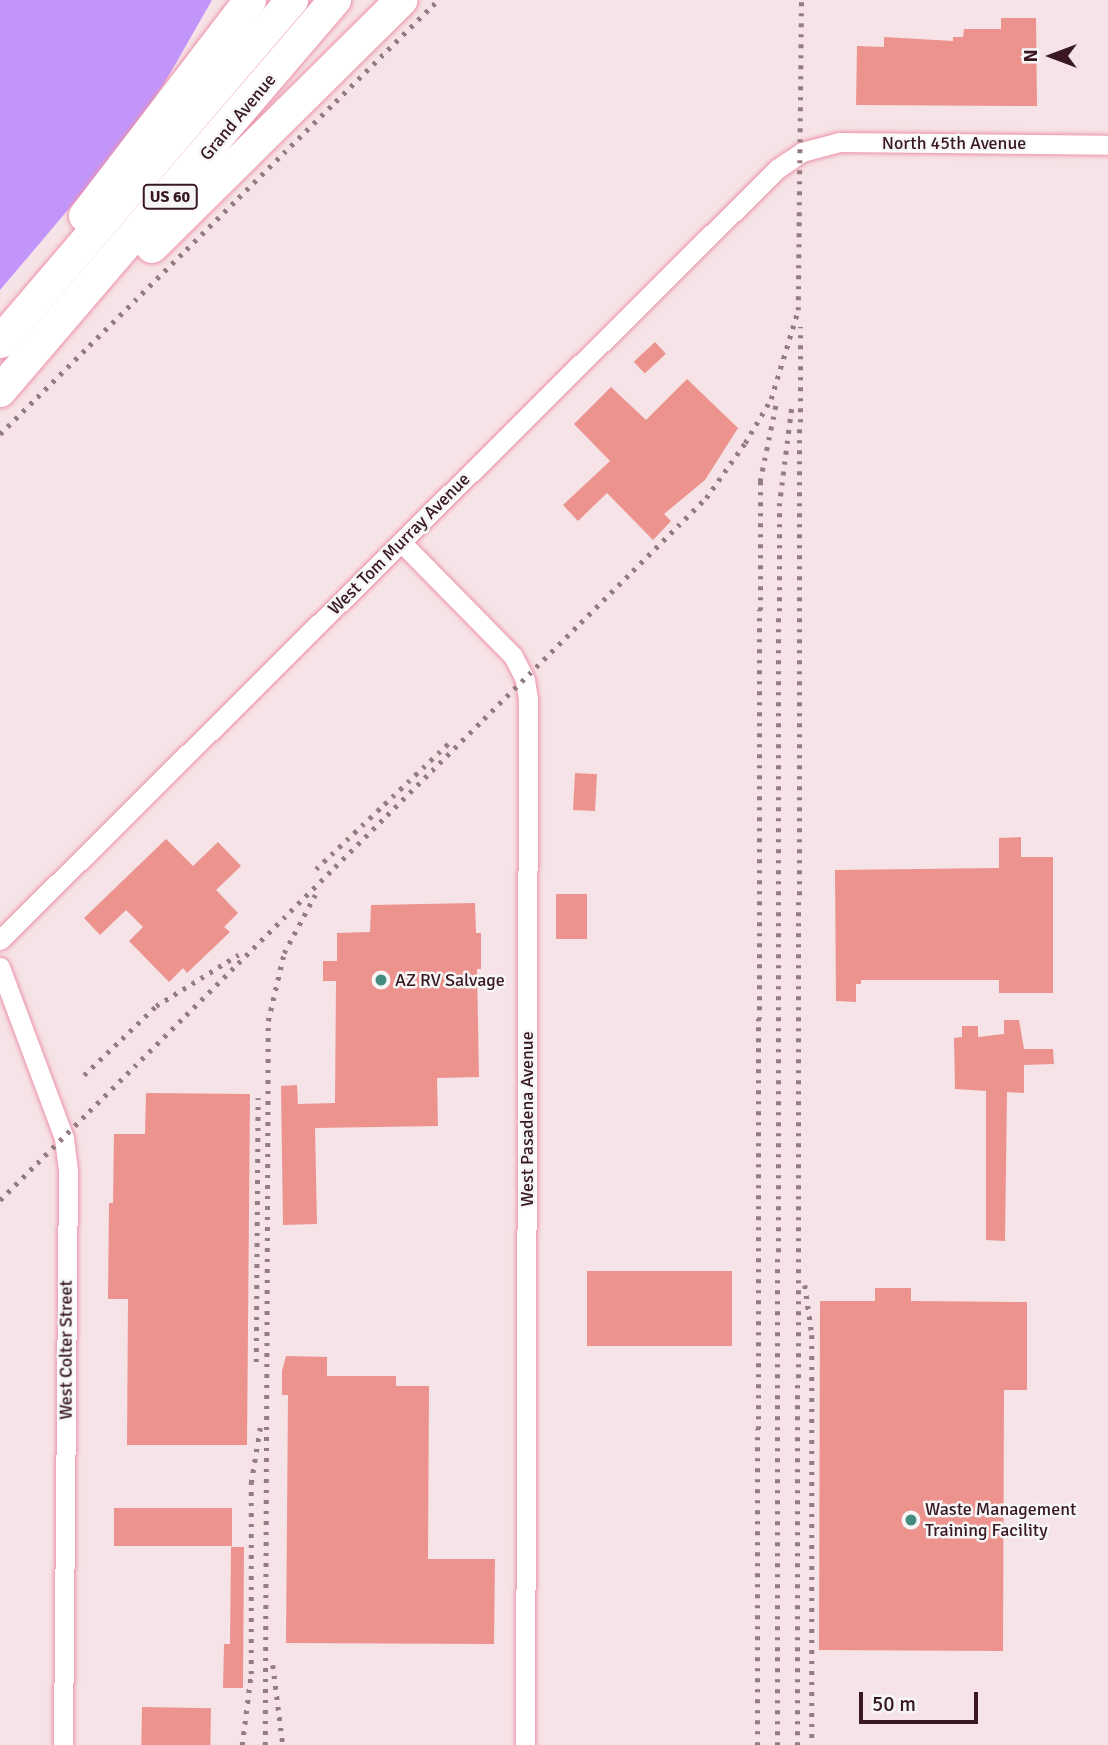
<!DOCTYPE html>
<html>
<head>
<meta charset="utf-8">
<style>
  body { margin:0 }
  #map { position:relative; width:1108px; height:1745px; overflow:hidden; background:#f6e3e7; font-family:Signika,sans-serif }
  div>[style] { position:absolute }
  .water>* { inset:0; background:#c295fb }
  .building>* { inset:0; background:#ec938e; transform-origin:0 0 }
  .roads { filter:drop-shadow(0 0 2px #eb93aa) drop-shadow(0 0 2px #eb93aa) }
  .minor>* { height:19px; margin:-9.5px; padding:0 9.5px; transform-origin:9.5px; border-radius:9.5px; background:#fff }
  .trunk>* { height:32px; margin:-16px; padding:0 16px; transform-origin:16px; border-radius:16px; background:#fff }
  .rail>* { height:4.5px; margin-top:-2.25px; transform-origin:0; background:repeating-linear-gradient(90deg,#957b82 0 3.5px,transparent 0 10.5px) }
  .dots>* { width:19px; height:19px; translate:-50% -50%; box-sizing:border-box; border:4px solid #f6f6f6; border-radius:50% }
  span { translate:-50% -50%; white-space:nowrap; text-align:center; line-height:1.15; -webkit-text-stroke:5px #f6f6f6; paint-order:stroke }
  .shield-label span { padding:2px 5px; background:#f6f6f6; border:2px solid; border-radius:5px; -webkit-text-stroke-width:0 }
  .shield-label { font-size:16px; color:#391822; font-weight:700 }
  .street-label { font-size:18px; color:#391822 }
  .poi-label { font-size:18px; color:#391822 }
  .left { translate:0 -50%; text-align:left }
  .north { position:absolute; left:1017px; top:21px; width:70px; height:70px; -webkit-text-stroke:5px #f6f6f6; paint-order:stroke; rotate:270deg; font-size:19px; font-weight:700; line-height:28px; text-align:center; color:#391822 }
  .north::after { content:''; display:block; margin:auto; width:24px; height:32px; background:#391822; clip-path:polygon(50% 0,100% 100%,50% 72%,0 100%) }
  .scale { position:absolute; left:859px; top:1692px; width:119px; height:32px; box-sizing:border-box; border:4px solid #391822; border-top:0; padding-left:9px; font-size:21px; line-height:24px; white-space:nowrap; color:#391822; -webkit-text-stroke:5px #f6f6f6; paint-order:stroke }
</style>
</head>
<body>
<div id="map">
  <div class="water">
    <i style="clip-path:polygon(0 0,212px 0,164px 84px,112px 158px,0 290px)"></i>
  </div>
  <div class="building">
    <i style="clip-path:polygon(1001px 18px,1036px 18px,1037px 106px,856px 105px,857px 46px,884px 47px,884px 37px,953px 41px,953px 37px,963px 37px,964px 29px,1001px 29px)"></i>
    <i style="left:655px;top:342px;width:16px;height:29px;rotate:47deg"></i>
    <i style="clip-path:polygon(687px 379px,738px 428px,705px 480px,664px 514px,671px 521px,653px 540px,607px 493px,578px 521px,563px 505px,610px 461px,574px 424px,611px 387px,646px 420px)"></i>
    <i style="left:575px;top:773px;width:22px;height:37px;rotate:3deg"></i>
    <i style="clip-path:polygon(1021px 837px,1021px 857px,1053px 857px,1053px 993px,999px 993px,999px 980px,861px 980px,861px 984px,856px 984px,856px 1002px,836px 1001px,835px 870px,999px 868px,999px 838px)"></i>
    <i style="clip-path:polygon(166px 839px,193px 866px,218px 842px,241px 866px,216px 890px,238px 913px,224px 927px,230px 932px,187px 973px,183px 968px,169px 982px,129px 941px,143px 927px,126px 910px,100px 935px,84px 918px)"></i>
    <i style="left:556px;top:894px;width:31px;height:45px"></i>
    <i style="clip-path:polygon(475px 903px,476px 933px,481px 933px,481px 969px,477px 969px,479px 1077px,437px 1078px,438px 1126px,315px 1128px,317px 1224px,283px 1225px,281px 1086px,297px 1085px,298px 1104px,335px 1103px,336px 981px,323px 981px,323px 961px,337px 961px,337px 933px,370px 932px,371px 905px)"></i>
    <i style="clip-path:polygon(1004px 1020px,1019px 1020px,1024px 1049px,1053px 1049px,1054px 1064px,1024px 1065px,1024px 1093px,1007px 1092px,1005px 1241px,986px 1240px,986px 1091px,955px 1089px,954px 1038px,962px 1037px,962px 1026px,978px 1026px,978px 1037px,1004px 1034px)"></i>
    <i style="clip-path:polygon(146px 1093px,250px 1094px,247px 1445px,127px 1445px,128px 1299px,108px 1299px,109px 1203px,113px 1203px,114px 1134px,145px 1134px)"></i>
    <i style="left:587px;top:1271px;width:145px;height:75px"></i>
    <i style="clip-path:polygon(875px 1288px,911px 1288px,911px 1301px,1027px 1302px,1027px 1390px,1004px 1390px,1003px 1651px,819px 1650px,820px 1301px,875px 1301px)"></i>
    <i style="clip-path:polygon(286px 1356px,327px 1357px,327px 1376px,396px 1376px,396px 1386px,429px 1386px,428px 1559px,495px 1559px,494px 1644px,286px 1643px,288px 1395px,282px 1395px,282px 1371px)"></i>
    <i style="left:114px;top:1508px;width:118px;height:38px"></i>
    <i style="clip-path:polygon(231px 1547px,244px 1547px,243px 1688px,223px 1688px,224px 1644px,230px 1644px)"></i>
    <i style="left:142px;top:1707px;width:69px;height:38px;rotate:1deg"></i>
  </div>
  <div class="roads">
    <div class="minor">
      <i style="left:401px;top:542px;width:160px;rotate:45.5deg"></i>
      <i style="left:513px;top:656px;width:27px;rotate:63deg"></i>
      <i style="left:525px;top:680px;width:19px;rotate:81deg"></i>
      <i style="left:528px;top:699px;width:1046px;rotate:90.16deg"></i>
      <i style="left:0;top:940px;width:1095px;rotate:-44.78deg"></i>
      <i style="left:777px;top:169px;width:30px;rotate:-34deg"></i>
      <i style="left:802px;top:152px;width:39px;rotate:-15deg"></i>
      <i style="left:840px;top:142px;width:268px;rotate:0.6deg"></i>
      <i style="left:0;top:967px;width:183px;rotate:69.5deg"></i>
      <i style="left:64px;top:1138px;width:32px;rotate:83deg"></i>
      <i style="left:68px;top:1170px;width:575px;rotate:90.5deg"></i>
    </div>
    <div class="trunk">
      <i style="left:85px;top:216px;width:272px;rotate:-52.6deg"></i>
      <i style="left:152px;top:247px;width:351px;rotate:-44.7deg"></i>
      <i style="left:0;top:342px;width:450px;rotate:-49.5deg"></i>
      <i style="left:0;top:391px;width:515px;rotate:-49.41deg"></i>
    </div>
  </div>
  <div class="rail">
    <i style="left:0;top:434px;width:617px;rotate:-44.74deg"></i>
    <i style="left:316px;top:869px;width:183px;rotate:-43.5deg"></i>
    <i style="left:84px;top:1075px;width:100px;rotate:-43.8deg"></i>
    <i style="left:156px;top:1006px;width:97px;rotate:-31.9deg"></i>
    <i style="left:0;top:1200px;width:996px;rotate:-44.84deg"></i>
    <i style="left:706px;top:498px;width:67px;rotate:-54.7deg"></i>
    <i style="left:745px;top:443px;width:51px;rotate:-59.4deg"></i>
    <i style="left:771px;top:399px;width:93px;rotate:-73.1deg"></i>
    <i style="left:798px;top:310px;width:310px;rotate:-89.4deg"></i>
    <i style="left:805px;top:1285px;width:50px;rotate:82deg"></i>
    <i style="left:812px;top:1335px;width:410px;rotate:90deg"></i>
    <i style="left:256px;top:1362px;width:264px;rotate:-89.6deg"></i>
    <i style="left:273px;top:1665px;width:81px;rotate:82.9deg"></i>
    <i style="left:242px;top:1745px;width:72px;rotate:-82.8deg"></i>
    <i style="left:251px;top:1674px;width:191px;rotate:-90deg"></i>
    <i style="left:251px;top:1483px;width:56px;rotate:-80.7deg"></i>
    <i style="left:265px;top:1745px;width:724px;rotate:-89.76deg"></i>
    <i style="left:268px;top:1021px;width:70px;rotate:-76.8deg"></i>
    <i style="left:284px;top:953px;width:66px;rotate:-61.9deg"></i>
    <i style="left:757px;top:1745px;width:1264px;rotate:-89.86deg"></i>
    <i style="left:760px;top:481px;width:84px;rotate:-78.3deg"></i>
    <i style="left:777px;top:1745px;width:1239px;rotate:-89.91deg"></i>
    <i style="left:779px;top:506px;width:104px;rotate:-82.8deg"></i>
    <i style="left:797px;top:1745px;width:1418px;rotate:-89.88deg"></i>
  </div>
  <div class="dots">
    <i style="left:381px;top:980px;background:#468b81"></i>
    <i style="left:911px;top:1520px;background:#468b81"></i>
  </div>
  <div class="shield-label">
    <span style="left:170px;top:197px">US 60</span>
  </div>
  <div class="street-label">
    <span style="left:238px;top:117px;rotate:-50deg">Grand Avenue</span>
    <span style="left:954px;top:143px">North 45th Avenue</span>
    <span style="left:399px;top:544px;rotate:-45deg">West Tom Murray Avenue</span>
    <span style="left:527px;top:1119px;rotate:-90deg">West Pasadena Avenue</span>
    <span style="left:66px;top:1350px;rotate:-90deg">West Colter Street</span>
  </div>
  <div class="poi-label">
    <span class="left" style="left:395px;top:980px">AZ RV Salvage</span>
    <span class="left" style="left:925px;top:1520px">Waste Management<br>Training Facility</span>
  </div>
  <div class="north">N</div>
  <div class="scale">50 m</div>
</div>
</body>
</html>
